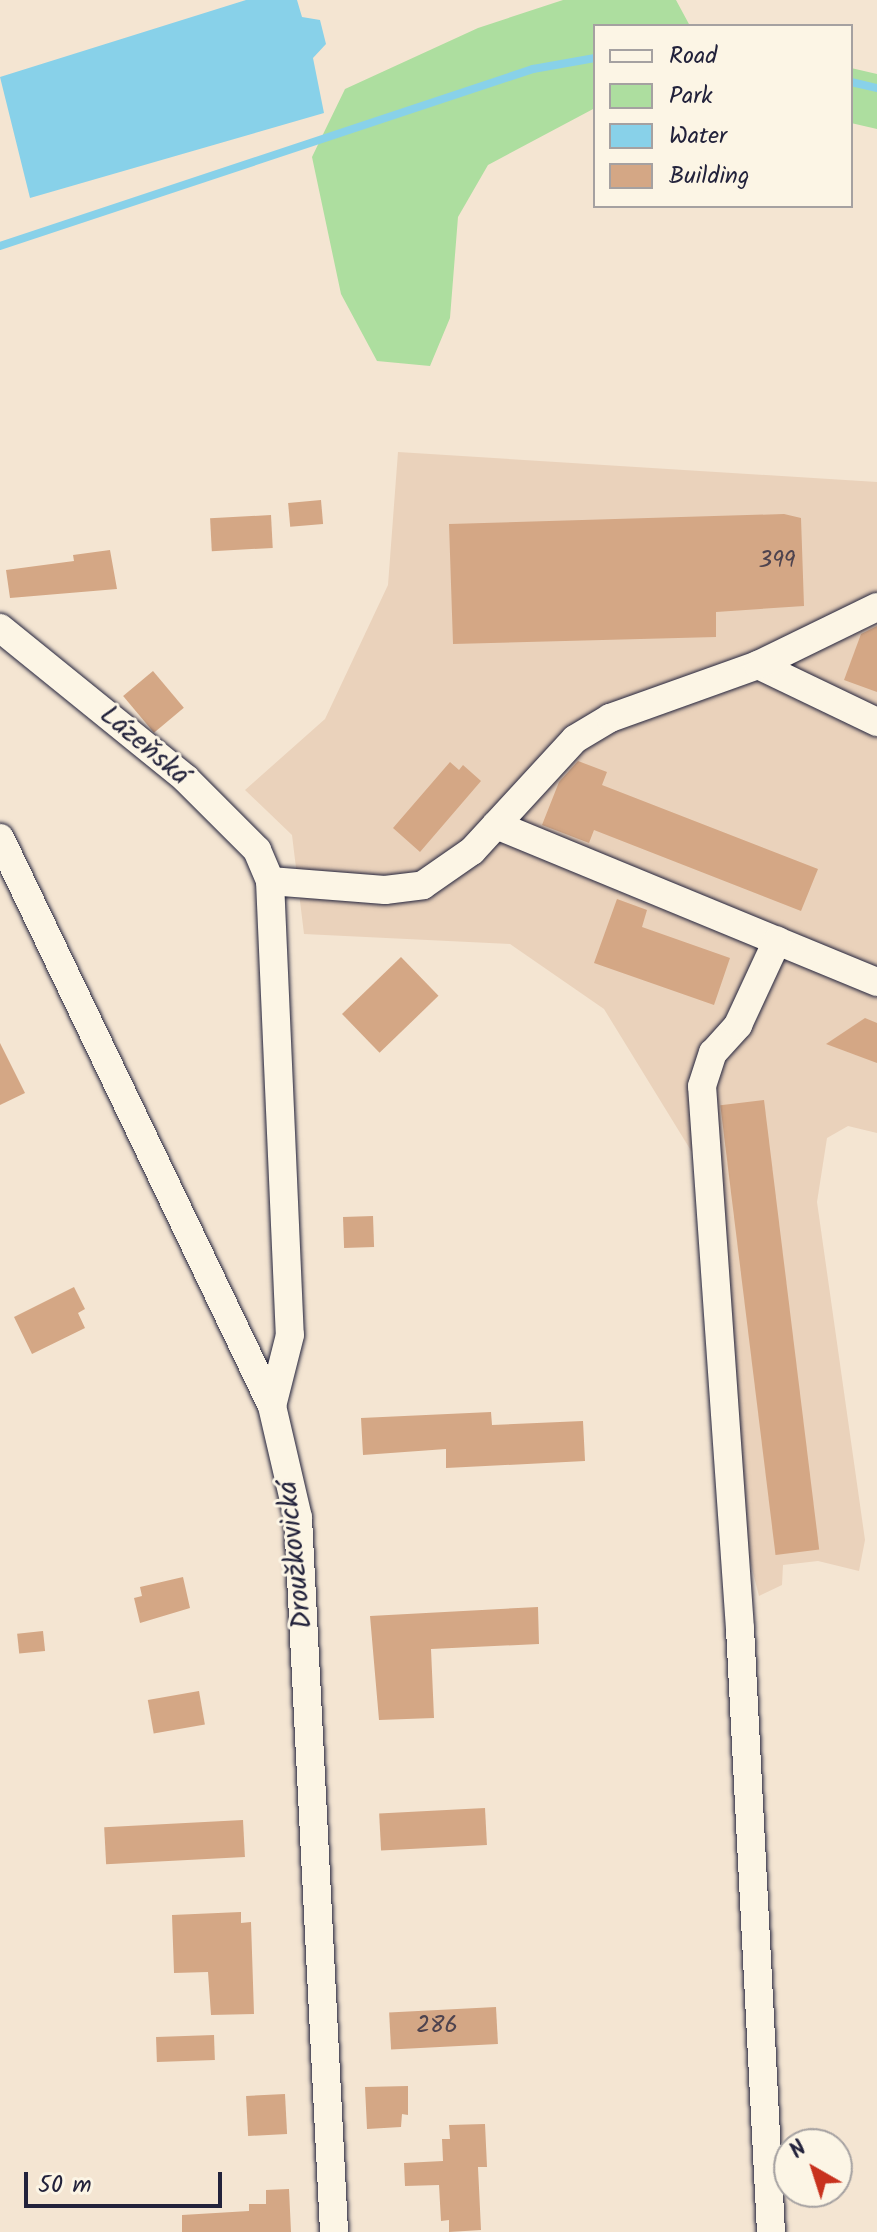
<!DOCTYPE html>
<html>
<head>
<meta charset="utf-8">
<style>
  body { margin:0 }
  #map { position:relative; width:877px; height:2232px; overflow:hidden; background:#f4e5d2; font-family:Kalam,sans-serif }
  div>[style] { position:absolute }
  .built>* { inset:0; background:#ead2bb }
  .green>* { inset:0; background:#adde9f }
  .water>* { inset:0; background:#88d1e9 }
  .stream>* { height:8px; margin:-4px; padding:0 4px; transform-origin:4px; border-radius:4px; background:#88d1e9 }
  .building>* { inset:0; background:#d4a785; transform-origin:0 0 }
  .roads { filter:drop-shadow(0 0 2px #22223b) drop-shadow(0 0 2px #22223b) }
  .minor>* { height:28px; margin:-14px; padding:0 14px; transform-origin:14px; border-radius:14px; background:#fcf5e5 }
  span { translate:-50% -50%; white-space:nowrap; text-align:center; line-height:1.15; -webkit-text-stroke:6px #fcf5e5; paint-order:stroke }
  .number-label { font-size:24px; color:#4e434e }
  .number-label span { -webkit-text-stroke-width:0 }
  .street-label { font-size:28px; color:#22223b }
  .legend { position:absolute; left:593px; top:24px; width:260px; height:184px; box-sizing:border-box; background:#fcf5e5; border:2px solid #a5a1a1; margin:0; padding:10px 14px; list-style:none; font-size:24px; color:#22223b }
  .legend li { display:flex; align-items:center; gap:16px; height:40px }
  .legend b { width:40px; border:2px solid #a5a1a1 }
  .north { position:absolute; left:773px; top:2128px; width:80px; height:80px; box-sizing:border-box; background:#fcf5e5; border:2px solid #a5a1a1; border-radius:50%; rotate:321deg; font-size:22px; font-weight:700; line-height:32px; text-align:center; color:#22223b }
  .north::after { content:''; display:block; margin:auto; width:28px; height:36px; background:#c8321e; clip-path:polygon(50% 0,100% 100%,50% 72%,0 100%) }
  .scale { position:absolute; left:24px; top:2172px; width:198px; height:36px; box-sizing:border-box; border:4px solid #22223b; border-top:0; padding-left:10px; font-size:24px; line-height:28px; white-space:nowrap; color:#22223b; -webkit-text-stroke:6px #fcf5e5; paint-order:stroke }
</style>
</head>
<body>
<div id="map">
  <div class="built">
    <i style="clip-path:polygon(398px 452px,877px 482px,877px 1133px,848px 1126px,827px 1138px,817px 1202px,865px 1540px,859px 1571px,818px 1561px,783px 1565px,782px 1585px,759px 1596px,717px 1432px,698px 1162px,604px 1009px,510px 944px,304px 934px,292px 835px,245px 790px,325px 719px,388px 585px)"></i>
  </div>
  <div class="green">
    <i style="clip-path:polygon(563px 0,676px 0,690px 26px,595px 26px,595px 108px,488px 165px,458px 217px,450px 318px,430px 366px,377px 361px,341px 294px,312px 157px,345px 89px,478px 28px)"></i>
    <i style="clip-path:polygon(851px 68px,877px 74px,877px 129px,851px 123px)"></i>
  </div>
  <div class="water">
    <i style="clip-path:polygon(246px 0,297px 0,302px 17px,320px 20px,326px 44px,313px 58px,324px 113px,30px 198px,0 77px)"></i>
  </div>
  <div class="stream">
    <i style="left:851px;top:82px;width:27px;rotate:13deg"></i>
    <i style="left:0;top:246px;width:562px;rotate:-18.37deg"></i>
    <i style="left:533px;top:69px;width:63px;rotate:-10.1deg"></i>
  </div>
  <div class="building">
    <i style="left:321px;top:500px;width:24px;height:33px;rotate:85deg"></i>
    <i style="clip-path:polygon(784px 514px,801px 518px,804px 606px,716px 612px,716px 637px,453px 644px,449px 524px)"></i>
    <i style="left:271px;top:515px;width:33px;height:61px;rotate:87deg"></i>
    <i style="clip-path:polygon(110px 550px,117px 589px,10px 598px,6px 570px,74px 561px,73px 555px)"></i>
    <i style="clip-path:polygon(877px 626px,877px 692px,844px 680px,861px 634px)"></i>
    <i style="left:153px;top:671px;width:48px;height:39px;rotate:50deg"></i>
    <i style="clip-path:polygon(578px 761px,607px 772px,602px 785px,818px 869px,801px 911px,594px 830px,589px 843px,542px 825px,559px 782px)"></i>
    <i style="clip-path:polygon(450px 762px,459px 770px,463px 765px,481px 781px,420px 852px,393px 828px)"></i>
    <i style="clip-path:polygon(617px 899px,647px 910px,642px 927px,730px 958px,714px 1005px,594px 963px)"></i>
    <i style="left:401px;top:957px;width:54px;height:82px;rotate:46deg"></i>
    <i style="clip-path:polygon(865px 1018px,877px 1023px,877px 1063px,826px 1044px)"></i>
    <i style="clip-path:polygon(0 1043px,25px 1093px,0 1105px)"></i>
    <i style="left:764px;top:1100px;width:453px;height:44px;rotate:83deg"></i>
    <i style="left:373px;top:1216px;width:31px;height:30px;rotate:88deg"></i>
    <i style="clip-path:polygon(74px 1287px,85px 1309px,78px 1313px,85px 1328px,32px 1354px,14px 1317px)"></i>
    <i style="clip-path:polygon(491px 1412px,492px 1425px,583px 1421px,585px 1461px,446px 1468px,446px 1449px,363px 1455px,361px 1418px)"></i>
    <i style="clip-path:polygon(183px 1577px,190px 1608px,140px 1623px,134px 1598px,142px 1596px,140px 1587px)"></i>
    <i style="clip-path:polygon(538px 1607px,539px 1644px,431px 1649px,434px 1718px,379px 1720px,370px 1616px)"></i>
    <i style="left:43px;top:1631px;width:20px;height:26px;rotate:84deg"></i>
    <i style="left:199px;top:1691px;width:34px;height:52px;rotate:80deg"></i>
    <i style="left:485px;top:1808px;width:37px;height:106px;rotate:87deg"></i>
    <i style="left:243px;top:1820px;width:37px;height:139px;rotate:87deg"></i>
    <i style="clip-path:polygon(241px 1912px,241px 1923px,251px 1922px,254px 2014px,211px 2015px,208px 1972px,174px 1973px,172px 1915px)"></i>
    <i style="left:496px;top:2007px;width:37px;height:107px;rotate:87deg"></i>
    <i style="left:214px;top:2035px;width:25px;height:58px;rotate:88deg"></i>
    <i style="clip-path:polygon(408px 2086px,408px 2115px,402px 2114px,401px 2127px,367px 2129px,365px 2087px)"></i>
    <i style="left:285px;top:2094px;width:40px;height:39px;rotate:87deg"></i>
    <i style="clip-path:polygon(485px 2124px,487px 2167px,478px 2167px,481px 2230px,449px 2232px,449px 2220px,441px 2221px,439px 2185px,405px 2186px,404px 2163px,443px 2161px,442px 2139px,450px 2139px,449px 2125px)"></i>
    <i style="clip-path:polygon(289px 2189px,291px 2232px,182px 2232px,182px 2215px,249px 2211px,249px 2204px,266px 2204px,266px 2190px)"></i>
  </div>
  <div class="roads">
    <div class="minor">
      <i style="left:0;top:628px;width:238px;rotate:39deg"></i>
      <i style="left:185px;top:778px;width:102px;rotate:45deg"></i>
      <i style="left:257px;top:850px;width:34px;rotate:67deg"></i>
      <i style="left:270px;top:881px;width:454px;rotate:87.5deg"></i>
      <i style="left:290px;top:1335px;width:73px;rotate:104.2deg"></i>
      <i style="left:272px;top:1406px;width:115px;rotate:76.9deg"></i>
      <i style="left:298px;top:1518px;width:715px;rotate:87.11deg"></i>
      <i style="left:758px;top:665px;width:132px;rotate:25.6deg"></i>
      <i style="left:496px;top:825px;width:412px;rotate:22.4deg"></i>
      <i style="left:0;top:838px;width:630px;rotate:64.41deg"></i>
      <i style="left:270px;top:881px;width:115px;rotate:4.5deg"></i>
      <i style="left:385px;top:890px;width:38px;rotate:-7deg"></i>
      <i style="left:423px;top:885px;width:60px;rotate:-34.8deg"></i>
      <i style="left:472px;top:851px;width:152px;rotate:-47.4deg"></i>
      <i style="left:575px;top:739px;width:41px;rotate:-31deg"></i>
      <i style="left:610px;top:718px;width:157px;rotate:-19.7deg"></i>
      <i style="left:758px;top:665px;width:132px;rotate:-26deg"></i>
      <i style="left:771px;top:2232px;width:604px;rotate:-92.94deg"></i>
      <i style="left:740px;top:1629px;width:544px;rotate:-94deg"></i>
      <i style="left:702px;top:1086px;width:35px;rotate:-72deg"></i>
      <i style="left:713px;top:1053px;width:38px;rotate:-48deg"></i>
      <i style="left:738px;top:1025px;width:93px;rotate:-65.1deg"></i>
    </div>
  </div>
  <div class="number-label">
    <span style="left:777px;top:561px">399</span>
    <span style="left:437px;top:2026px">286</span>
  </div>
  <div class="street-label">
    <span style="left:144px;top:746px;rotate:40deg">Lázeňská</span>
    <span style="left:296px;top:1555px;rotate:-96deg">Droužkovická</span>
  </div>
  <ul class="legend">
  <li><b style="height:10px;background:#fcf5e5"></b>Road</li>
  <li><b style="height:22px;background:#adde9f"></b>Park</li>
  <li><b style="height:22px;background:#88d1e9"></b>Water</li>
  <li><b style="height:22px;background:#d4a785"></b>Building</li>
  </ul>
  <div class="north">N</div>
  <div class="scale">50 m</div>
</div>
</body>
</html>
